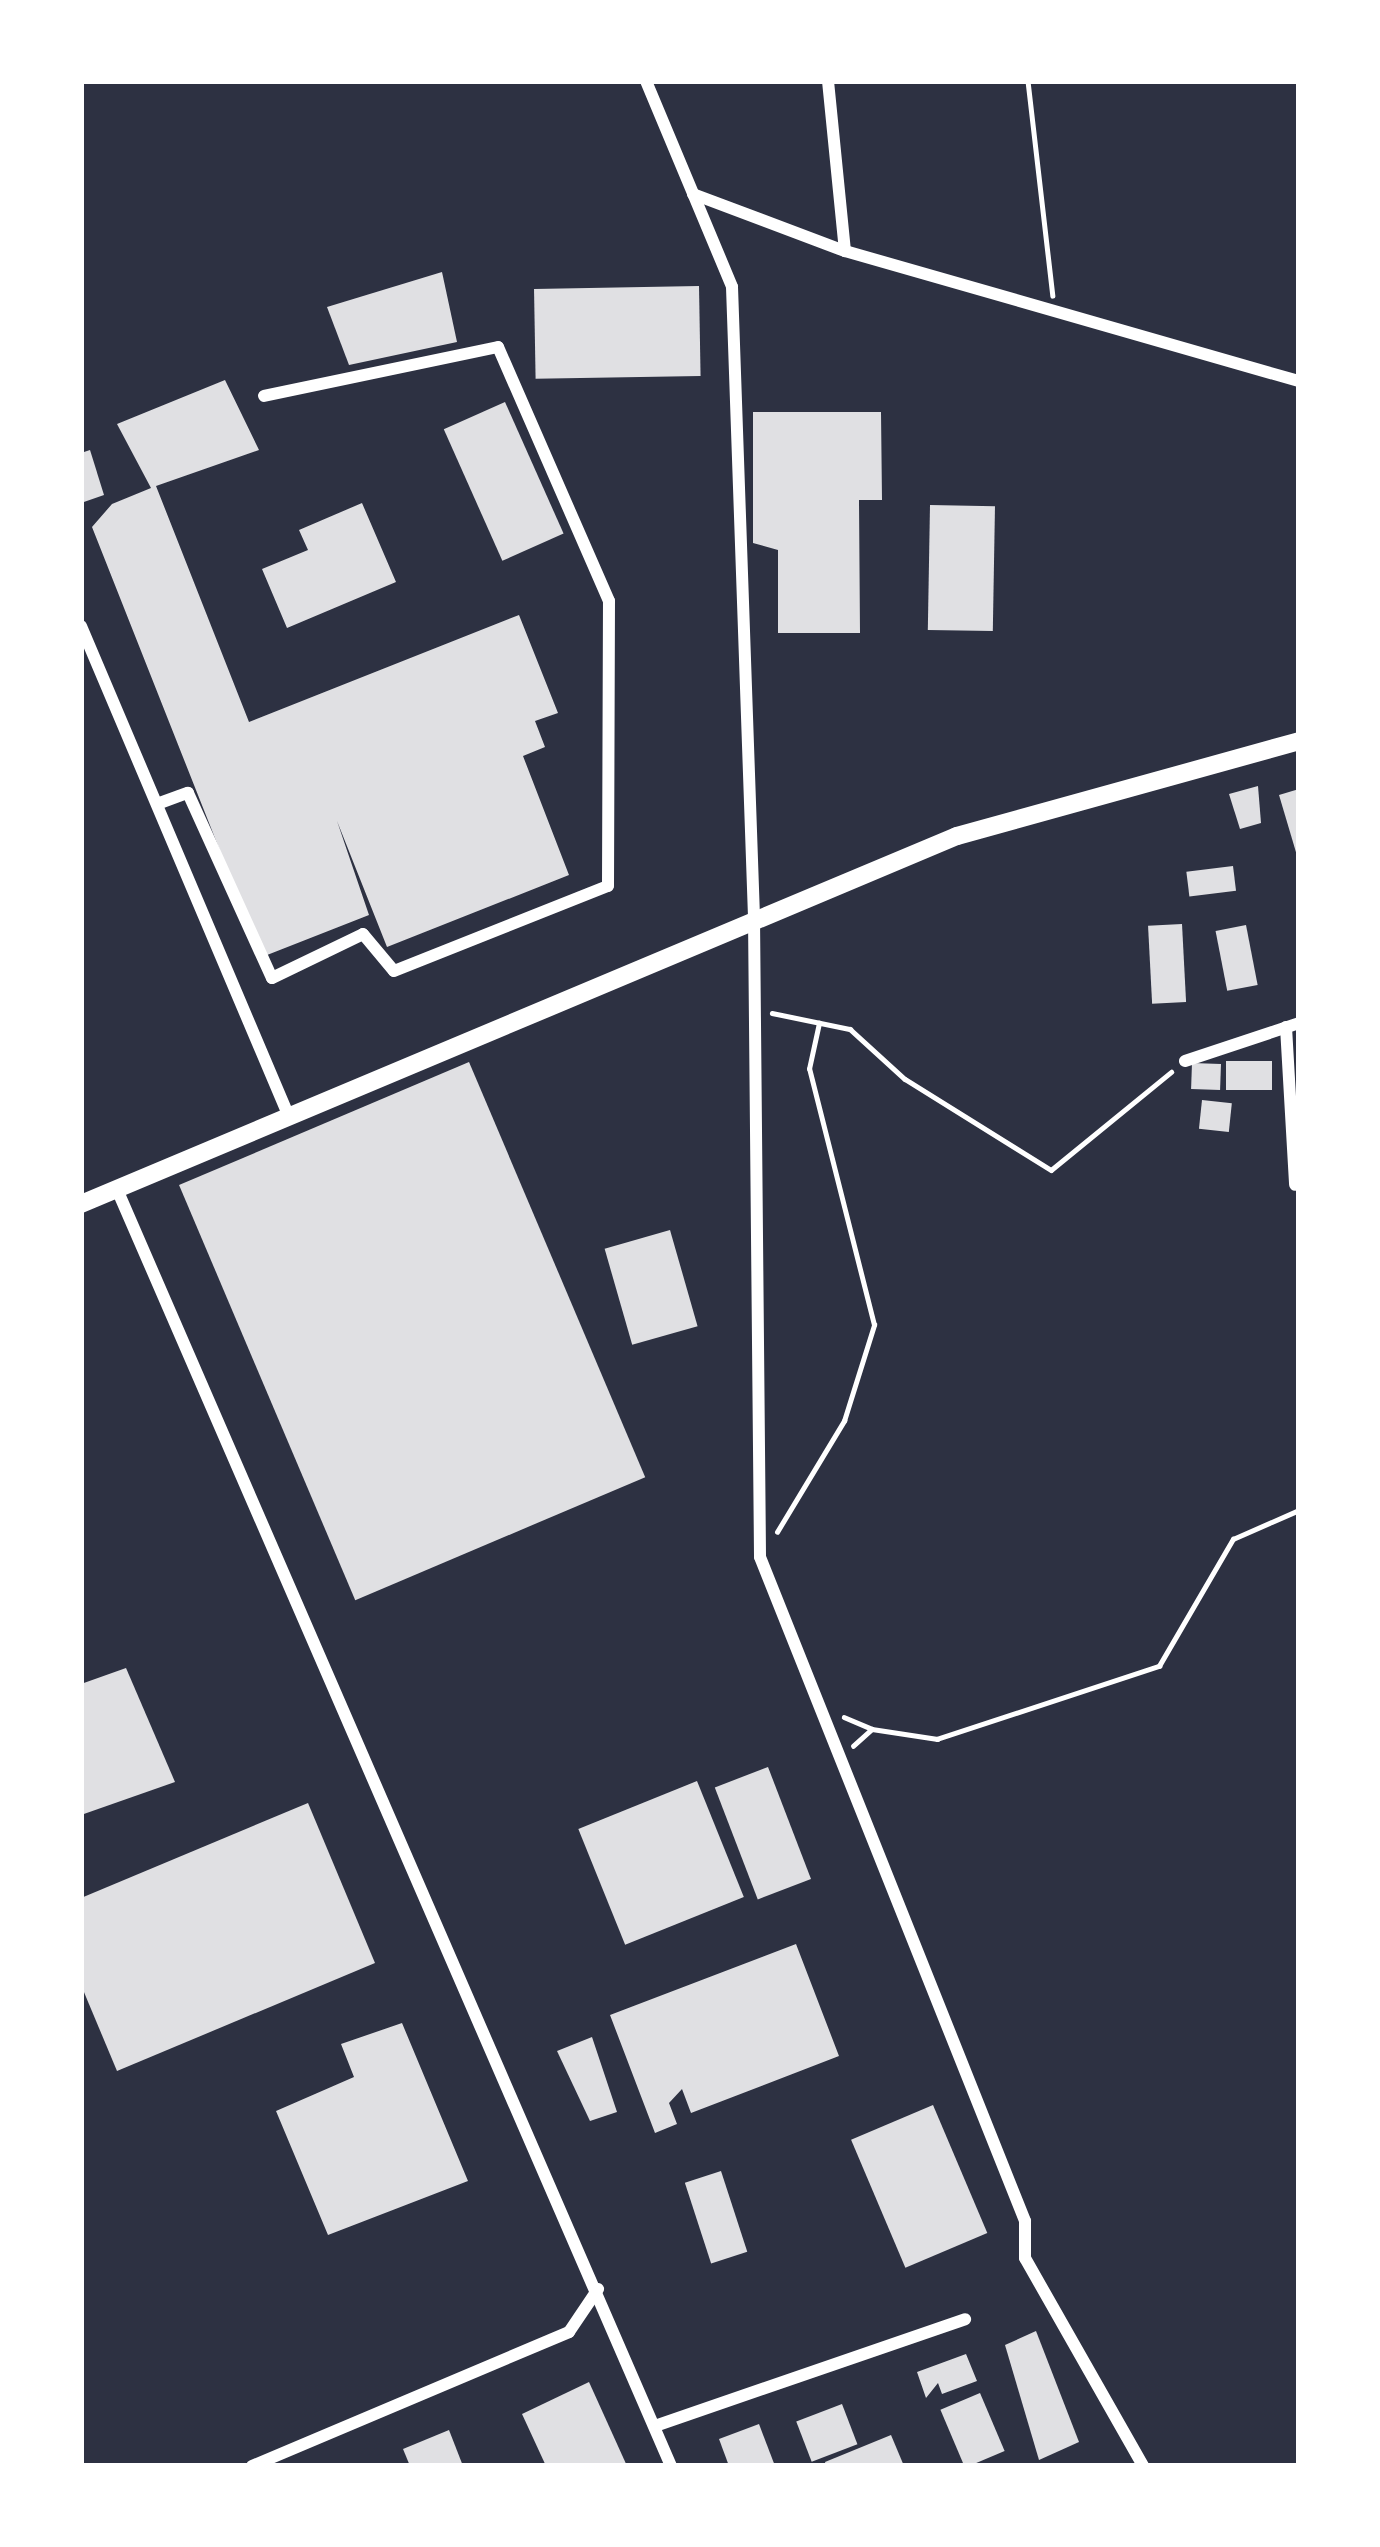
<!DOCTYPE html>
<html>
<head>
<meta charset="utf-8">
<style>
  body { margin:0 }
  #map { position:relative; width:1380px; height:2547px; overflow:hidden; background:#2d3142; font-family:"Noto Sans",sans-serif }
  div>[style] { position:absolute }
  .building>* { inset:0; background:#e0e0e3; transform-origin:0 0 }
  .path>* { height:4.5px; margin:-2.25px; padding:0 2.25px; transform-origin:2.25px; border-radius:2.25px; background:#fff }
  .minor>* { height:12px; margin:-6px; padding:0 6px; transform-origin:6px; border-radius:6px; background:#fff }
  .secondary>* { height:18px; margin:-9px; padding:0 9px; transform-origin:9px; border-radius:9px; background:#fff }
  span { translate:-50% -50%; white-space:nowrap; text-align:center; line-height:1.15; -webkit-text-stroke:9px #fff; paint-order:stroke }
  .frame { position:absolute; inset:0; border:84px solid #fff; pointer-events:none }
</style>
</head>
<body>
<div id="map">
  <div class="building">
    <i style="clip-path:polygon(442px 272px,457px 342px,349px 365px,327px 307px)"></i>
    <i style="left:699px;top:286px;width:90px;height:165px;rotate:89deg"></i>
    <i style="clip-path:polygon(225px 380px,259px 450px,156px 486px,249px 722px,519px 615px,558px 713px,535px 721px,545px 747px,523px 756px,569px 875px,387px 947px,337px 821px,369px 915px,262px 957px,92px 527px,112px 504px,151px 488px,117px 424px)"></i>
    <i style="left:505px;top:402px;width:144px;height:67px;rotate:66deg"></i>
    <i style="clip-path:polygon(753px 412px,881px 412px,882px 500px,859px 500px,860px 633px,778px 633px,778px 550px,753px 543px)"></i>
    <i style="clip-path:polygon(90px 450px,104px 495px,81px 503px,81px 453px)"></i>
    <i style="clip-path:polygon(362px 503px,396px 582px,287px 628px,262px 569px,308px 550px,299px 530px)"></i>
    <i style="left:930px;top:505px;width:65px;height:125px;rotate:1deg"></i>
    <i style="clip-path:polygon(1258px 786px,1261px 823px,1240px 829px,1229px 794px)"></i>
    <i style="clip-path:polygon(1299px 789px,1299px 859px,1298px 859px,1279px 795px)"></i>
    <i style="left:1233px;top:866px;width:25px;height:47px;rotate:83deg"></i>
    <i style="left:1182px;top:924px;width:78px;height:34px;rotate:87deg"></i>
    <i style="left:1246px;top:925px;width:61px;height:31px;rotate:79deg"></i>
    <i style="left:1226px;top:1061px;width:46px;height:29px"></i>
    <i style="left:469px;top:1062px;width:451px;height:315px;rotate:67deg"></i>
    <i style="left:1192px;top:1063px;width:29px;height:26px;rotate:2deg"></i>
    <i style="left:1202px;top:1100px;width:30px;height:29px;rotate:6deg"></i>
    <i style="left:670px;top:1230px;width:100px;height:68px;rotate:74deg"></i>
    <i style="clip-path:polygon(126px 1668px,175px 1782px,81px 1815px,81px 1684px)"></i>
    <i style="left:768px;top:1767px;width:120px;height:57px;rotate:69deg"></i>
    <i style="left:697px;top:1781px;width:125px;height:128px;rotate:68deg"></i>
    <i style="clip-path:polygon(308px 1803px,375px 1963px,117px 2071px,81px 1985px,81px 1898px)"></i>
    <i style="clip-path:polygon(796px 1944px,839px 2056px,691px 2113px,682px 2089px,669px 2103px,677px 2124px,655px 2133px,610px 2015px)"></i>
    <i style="clip-path:polygon(402px 2023px,468px 2181px,328px 2235px,276px 2111px,354px 2077px,341px 2044px)"></i>
    <i style="clip-path:polygon(592px 2037px,617px 2112px,590px 2121px,557px 2051px)"></i>
    <i style="left:933px;top:2105px;width:139px;height:89px;rotate:67deg"></i>
    <i style="left:721px;top:2171px;width:85px;height:38px;rotate:72deg"></i>
    <i style="clip-path:polygon(1036px 2331px,1079px 2442px,1039px 2460px,1005px 2345px)"></i>
    <i style="clip-path:polygon(966px 2354px,977px 2381px,942px 2394px,938px 2383px,926px 2398px,917px 2372px)"></i>
    <i style="clip-path:polygon(589px 2382px,627px 2466px,546px 2466px,522px 2414px)"></i>
    <i style="left:980px;top:2393px;width:63px;height:43px;rotate:67deg"></i>
    <i style="left:842px;top:2404px;width:43px;height:49px;rotate:69deg"></i>
    <i style="clip-path:polygon(759px 2424px,775px 2466px,729px 2466px,719px 2439px)"></i>
    <i style="clip-path:polygon(449px 2430px,463px 2466px,410px 2466px,403px 2449px)"></i>
    <i style="clip-path:polygon(891px 2435px,904px 2466px,826px 2466px,825px 2462px)"></i>
  </div>
  <div class="path">
    <i style="left:1028px;top:81px;width:216px;rotate:83.4deg"></i>
    <i style="left:772px;top:1013px;width:80px;rotate:11.6deg"></i>
    <i style="left:850px;top:1029px;width:74px;rotate:42.3deg"></i>
    <i style="left:905px;top:1079px;width:172px;rotate:31.9deg"></i>
    <i style="left:1051px;top:1170px;width:155px;rotate:-39.2deg"></i>
    <i style="left:777px;top:1532px;width:130px;rotate:-58.9deg"></i>
    <i style="left:844px;top:1421px;width:101px;rotate:-72.6deg"></i>
    <i style="left:874px;top:1325px;width:264px;rotate:-104.2deg"></i>
    <i style="left:809px;top:1069px;width:47px;rotate:-77.7deg"></i>
    <i style="left:844px;top:1717px;width:30px;rotate:23deg"></i>
    <i style="left:853px;top:1746px;width:25px;rotate:-42deg"></i>
    <i style="left:872px;top:1729px;width:66px;rotate:8.7deg"></i>
    <i style="left:937px;top:1739px;width:234px;rotate:-18.2deg"></i>
    <i style="left:1159px;top:1666px;width:147px;rotate:-59.8deg"></i>
    <i style="left:1233px;top:1539px;width:72px;rotate:-23.7deg"></i>
  </div>
  <div class="minor">
    <i style="left:646px;top:81px;width:223px;rotate:67.3deg"></i>
    <i style="left:732px;top:287px;width:631px;rotate:88deg"></i>
    <i style="left:754px;top:918px;width:639px;rotate:89.46deg"></i>
    <i style="left:760px;top:1557px;width:715px;rotate:68.24deg"></i>
    <i style="left:1025px;top:2221px;width:37px;rotate:90deg"></i>
    <i style="left:1025px;top:2258px;width:239px;rotate:60.4deg"></i>
    <i style="left:828px;top:81px;width:171px;rotate:84.3deg"></i>
    <i style="left:693px;top:194px;width:162px;rotate:20.6deg"></i>
    <i style="left:845px;top:251px;width:472px;rotate:16deg"></i>
    <i style="left:81px;top:626px;width:528px;rotate:67.03deg"></i>
    <i style="left:157px;top:804px;width:33px;rotate:-20deg"></i>
    <i style="left:188px;top:793px;width:203px;rotate:65.6deg"></i>
    <i style="left:272px;top:978px;width:101px;rotate:-25.8deg"></i>
    <i style="left:363px;top:934px;width:48px;rotate:50deg"></i>
    <i style="left:394px;top:971px;width:230px;rotate:-21.7deg"></i>
    <i style="left:608px;top:886px;width:285px;rotate:-89.8deg"></i>
    <i style="left:609px;top:601px;width:277px;rotate:-113.6deg"></i>
    <i style="left:498px;top:347px;width:239px;rotate:168.2deg"></i>
    <i style="left:1286px;top:1027px;width:158px;rotate:86.7deg"></i>
    <i style="left:1185px;top:1061px;width:120px;rotate:-18.4deg"></i>
    <i style="left:116px;top:1187px;width:1394px;rotate:66.54deg"></i>
    <i style="left:655px;top:2426px;width:328px;rotate:-19deg"></i>
    <i style="left:252px;top:2466px;width:344px;rotate:-22.9deg"></i>
    <i style="left:569px;top:2332px;width:52px;rotate:-56deg"></i>
  </div>
  <div class="secondary">
    <i style="left:81px;top:1204px;width:950px;rotate:-22.79deg"></i>
    <i style="left:957px;top:836px;width:355px;rotate:-15.5deg"></i>
  </div>
  <div class="frame"></div>
</div>
</body>
</html>
